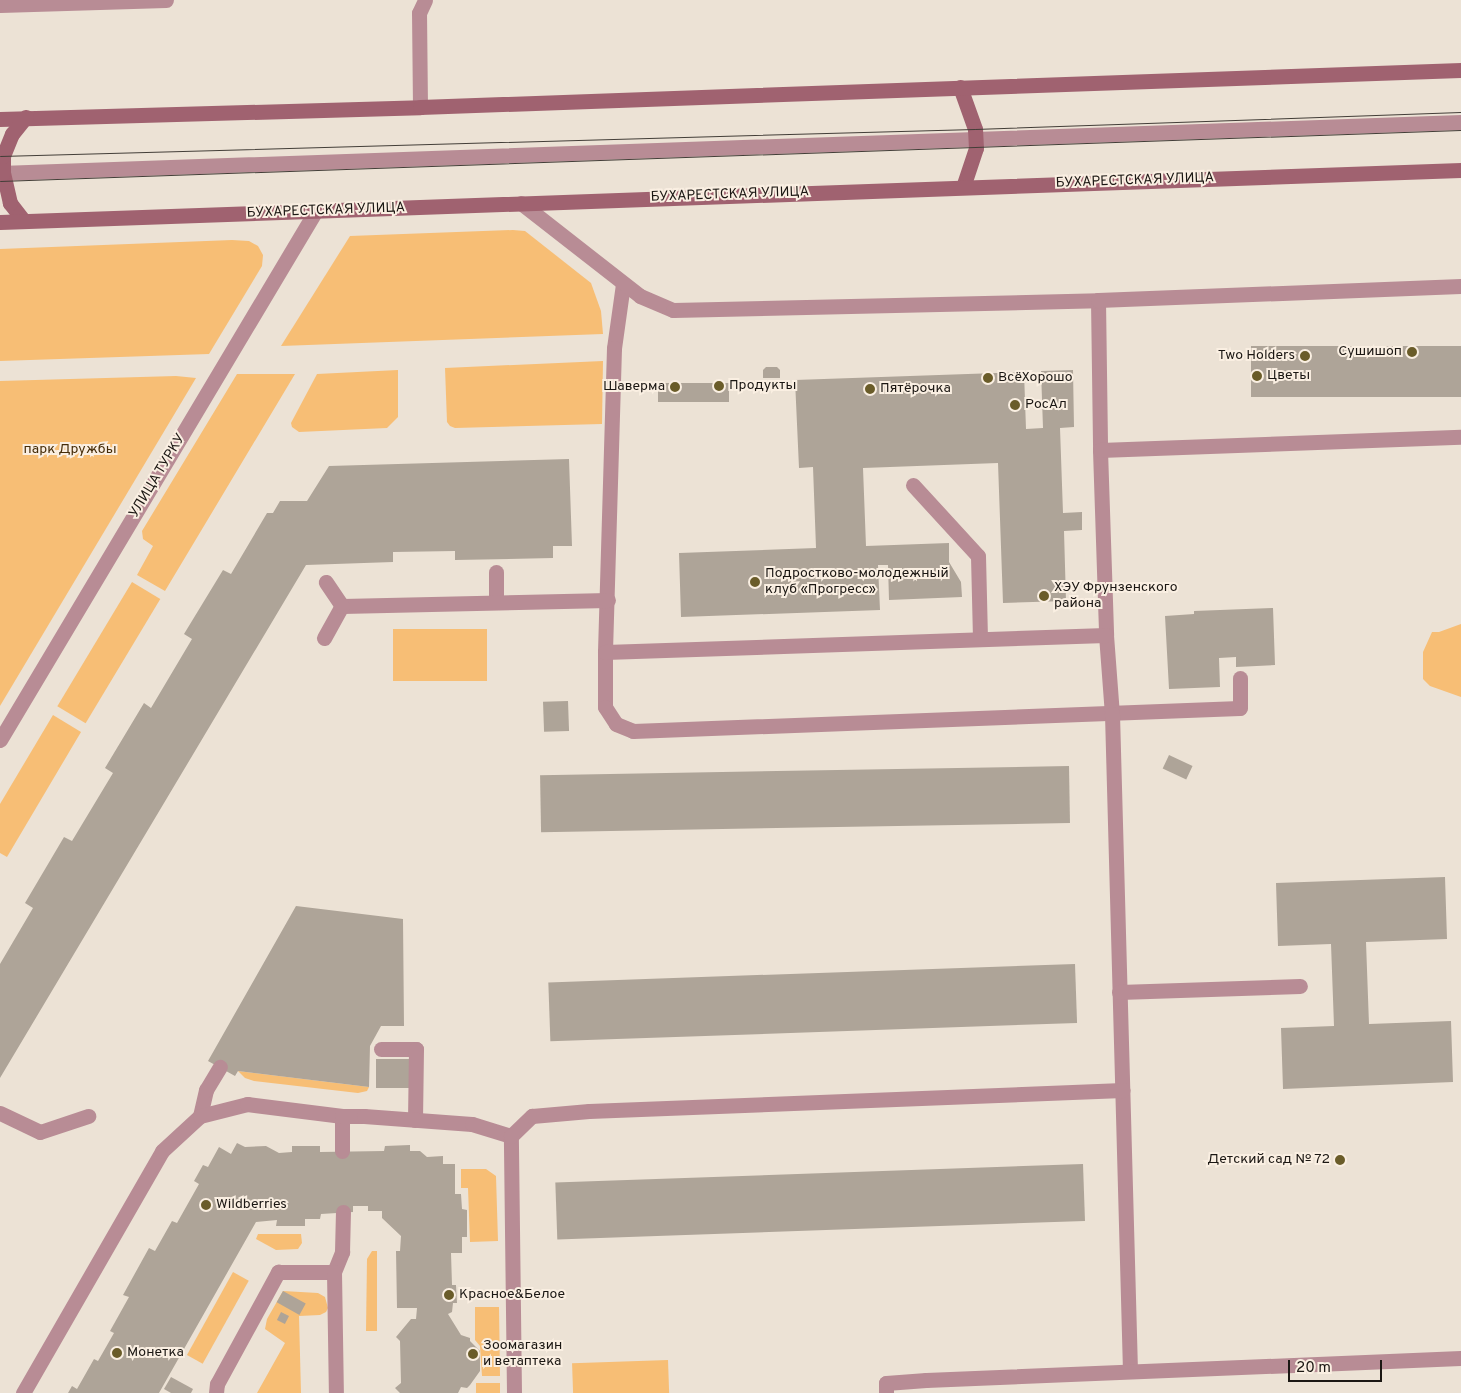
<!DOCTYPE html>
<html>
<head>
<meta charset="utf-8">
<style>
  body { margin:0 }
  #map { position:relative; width:1461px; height:1393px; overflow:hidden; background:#ece2d5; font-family:Overpass,sans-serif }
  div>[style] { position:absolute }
  .green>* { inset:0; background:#f7be75; transform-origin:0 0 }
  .building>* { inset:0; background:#aea498; transform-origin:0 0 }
  .lane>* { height:15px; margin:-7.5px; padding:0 7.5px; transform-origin:7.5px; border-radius:7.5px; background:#b88c95 }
  .street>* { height:15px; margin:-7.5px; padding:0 7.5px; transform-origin:7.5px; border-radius:7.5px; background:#b88c95 }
  .secondary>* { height:15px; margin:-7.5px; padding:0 7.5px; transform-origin:7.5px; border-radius:7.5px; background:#a06270 }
  .tram>* { height:1px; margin:-0.5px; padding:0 0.5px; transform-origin:0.5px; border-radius:0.5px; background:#433e38 }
  .dots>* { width:14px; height:14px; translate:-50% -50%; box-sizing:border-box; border:2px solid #faefe2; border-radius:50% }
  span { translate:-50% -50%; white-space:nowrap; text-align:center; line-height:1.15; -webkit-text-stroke:4px #faefe2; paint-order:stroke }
  .street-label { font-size:14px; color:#1b1713 }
  .poi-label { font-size:14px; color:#1b1713 }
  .right { translate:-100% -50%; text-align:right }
  .left { translate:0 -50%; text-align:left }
  .park-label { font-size:14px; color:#462d09 }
  .scale { position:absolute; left:1288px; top:1360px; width:94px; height:22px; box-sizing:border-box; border:2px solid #1b1713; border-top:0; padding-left:6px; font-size:15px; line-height:18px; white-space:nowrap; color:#1b1713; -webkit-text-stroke:4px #faefe2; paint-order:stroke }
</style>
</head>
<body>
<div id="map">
  <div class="green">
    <i style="clip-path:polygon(513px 230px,525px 231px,591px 283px,601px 311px,603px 334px,281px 346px,350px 236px)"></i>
    <i style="clip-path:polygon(232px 240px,249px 241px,258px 246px,263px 255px,262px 266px,209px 354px,0 361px,0 249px)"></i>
    <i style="clip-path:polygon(603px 361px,602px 424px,455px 428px,450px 426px,447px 422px,445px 368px)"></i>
    <i style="clip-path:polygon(398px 370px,398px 417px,387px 428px,299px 432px,292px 427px,291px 423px,317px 374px)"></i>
    <i style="clip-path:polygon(237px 374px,295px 374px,165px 591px,137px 575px,153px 546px,143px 539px,142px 531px)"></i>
    <i style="clip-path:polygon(176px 376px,196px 378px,0 706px,0 381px)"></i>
    <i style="left:132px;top:582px;width:33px;height:145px;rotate:31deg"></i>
    <i style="clip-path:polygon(1461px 624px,1461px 697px,1430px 686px,1423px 679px,1423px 652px,1432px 632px,1439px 632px)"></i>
    <i style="left:487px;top:629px;width:52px;height:94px;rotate:90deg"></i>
    <i style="clip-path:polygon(53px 715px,81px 732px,7px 857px,0 853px,0 804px)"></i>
    <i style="clip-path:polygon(238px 1071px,369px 1087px,367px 1091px,358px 1093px,254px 1081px,245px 1078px)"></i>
    <i style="clip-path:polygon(461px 1169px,486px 1169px,496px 1176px,498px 1241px,470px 1242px,468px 1188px,461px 1188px)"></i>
    <i style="clip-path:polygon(258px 1234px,301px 1234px,302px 1243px,298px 1249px,276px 1250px,256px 1239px)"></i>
    <i style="clip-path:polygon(372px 1251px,377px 1251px,377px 1331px,366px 1331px,367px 1259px)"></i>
    <i style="left:233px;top:1272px;width:18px;height:95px;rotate:29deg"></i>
    <i style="clip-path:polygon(283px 1291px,318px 1293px,325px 1297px,328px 1308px,326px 1312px,320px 1315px,299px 1316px,301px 1393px,257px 1393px,285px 1343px,265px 1329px,267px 1319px)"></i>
    <i style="clip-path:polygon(475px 1307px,499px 1307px,500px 1376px,482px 1376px,480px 1346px,475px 1340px)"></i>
    <i style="left:668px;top:1360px;width:33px;height:96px;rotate:88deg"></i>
    <i style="left:476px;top:1383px;width:24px;height:10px"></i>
  </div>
  <div class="building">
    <i style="left:1461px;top:346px;width:51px;height:210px;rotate:90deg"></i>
    <i style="clip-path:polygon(766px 367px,777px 367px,780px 370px,780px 378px,763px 378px,763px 370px)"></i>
    <i style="clip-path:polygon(1073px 370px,1074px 427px,1060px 428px,1063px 513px,1082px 512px,1082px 530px,1064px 531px,1066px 601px,1003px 603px,998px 463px,863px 468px,866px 546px,949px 543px,949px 562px,961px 582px,962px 597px,889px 600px,888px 565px,878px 565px,880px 610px,681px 617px,679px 553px,816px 548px,813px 467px,799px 468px,795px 380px,1024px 372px,1026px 429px,1043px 428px,1041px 371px)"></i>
    <i style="left:729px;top:383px;width:19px;height:71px;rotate:90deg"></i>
    <i style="clip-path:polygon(569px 459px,572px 546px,553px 546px,553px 558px,455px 560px,455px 551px,393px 552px,393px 562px,306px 565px,0 1078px,0 964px,33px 908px,25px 903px,64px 837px,72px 841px,113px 773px,105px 768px,144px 703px,151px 708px,192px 639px,184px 634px,223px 570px,231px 574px,267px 513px,273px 513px,280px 501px,307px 501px,329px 466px)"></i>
    <i style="clip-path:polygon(1273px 608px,1275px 665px,1236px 667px,1236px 657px,1219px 658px,1220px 687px,1169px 689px,1165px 616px,1194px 614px,1194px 611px)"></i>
    <i style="left:568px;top:701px;width:30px;height:25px;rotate:88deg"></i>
    <i style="left:1169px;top:755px;width:26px;height:15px;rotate:25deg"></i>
    <i style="left:1069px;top:766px;width:57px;height:529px;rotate:89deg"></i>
    <i style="clip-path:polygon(1445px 877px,1447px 939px,1366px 942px,1369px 1024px,1451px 1021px,1453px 1082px,1283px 1089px,1281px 1028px,1334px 1026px,1331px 944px,1278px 946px,1276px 883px)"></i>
    <i style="clip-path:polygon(296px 906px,403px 919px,404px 1026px,381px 1026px,370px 1046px,369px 1087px,238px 1071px,235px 1076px,208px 1061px)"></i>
    <i style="left:1075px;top:964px;width:59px;height:527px;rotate:88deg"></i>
    <i style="left:376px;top:1059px;width:33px;height:29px"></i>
    <i style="clip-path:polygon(237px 1143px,245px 1147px,266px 1146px,279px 1153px,292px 1152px,292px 1146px,320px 1146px,320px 1152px,384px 1151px,385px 1146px,410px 1145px,410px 1151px,420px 1151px,427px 1157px,443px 1156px,443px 1164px,455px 1164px,455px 1194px,461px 1194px,462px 1209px,467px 1210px,467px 1237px,462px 1237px,462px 1253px,451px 1253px,452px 1285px,456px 1285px,457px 1303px,453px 1303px,452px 1312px,448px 1314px,461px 1335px,470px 1338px,470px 1341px,480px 1351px,480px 1371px,470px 1385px,467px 1388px,461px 1387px,458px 1393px,400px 1393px,395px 1388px,401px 1383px,400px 1341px,396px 1337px,411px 1319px,416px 1319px,417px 1308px,397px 1308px,396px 1251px,400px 1251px,401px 1236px,382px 1218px,382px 1211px,368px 1211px,368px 1206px,353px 1206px,353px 1212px,321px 1214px,320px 1219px,305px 1219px,305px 1226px,276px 1226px,277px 1220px,256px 1222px,159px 1393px,68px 1393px,72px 1386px,77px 1389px,94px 1359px,98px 1361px,114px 1333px,110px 1331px,129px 1297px,123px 1295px,149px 1248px,155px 1251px,172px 1221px,177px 1223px,199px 1184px,194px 1181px,203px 1165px,208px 1167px,219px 1147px,231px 1154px)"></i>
    <i style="left:1083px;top:1164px;width:57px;height:528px;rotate:88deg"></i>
    <i style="left:283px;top:1291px;width:26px;height:13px;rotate:29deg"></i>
    <i style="left:281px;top:1312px;width:9px;height:9px;rotate:27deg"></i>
    <i style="clip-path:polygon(171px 1377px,193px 1389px,191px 1393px,171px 1393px,164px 1389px)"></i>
  </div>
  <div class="lane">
    <i style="left:0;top:173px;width:1462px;rotate:-2deg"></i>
    <i style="left:623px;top:284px;width:65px;rotate:98deg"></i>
    <i style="left:614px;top:348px;width:304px;rotate:91.7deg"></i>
    <i style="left:605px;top:652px;width:55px;rotate:90deg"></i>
    <i style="left:605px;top:707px;width:20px;rotate:57deg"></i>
    <i style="left:616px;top:724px;width:18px;rotate:22deg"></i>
    <i style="left:633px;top:731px;width:607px;rotate:-2.17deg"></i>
    <i style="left:1240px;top:708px;width:30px;rotate:-90deg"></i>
    <i style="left:1098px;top:300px;width:150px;rotate:89.2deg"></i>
    <i style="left:1100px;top:450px;width:185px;rotate:88.1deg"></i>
    <i style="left:1106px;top:635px;width:79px;rotate:85.7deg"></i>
    <i style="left:1112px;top:714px;width:657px;rotate:88.43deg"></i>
    <i style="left:1100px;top:450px;width:361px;rotate:-2.1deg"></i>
    <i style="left:913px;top:485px;width:96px;rotate:47.5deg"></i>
    <i style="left:978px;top:556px;width:83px;rotate:88.6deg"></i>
    <i style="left:496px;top:602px;width:30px;rotate:-90deg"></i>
    <i style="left:342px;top:606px;width:266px;rotate:-1.3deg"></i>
    <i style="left:324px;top:638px;width:37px;rotate:-61deg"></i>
    <i style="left:342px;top:606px;width:29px;rotate:-124deg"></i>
    <i style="left:605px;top:652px;width:501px;rotate:-1.94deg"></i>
    <i style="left:1119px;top:992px;width:181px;rotate:-1.9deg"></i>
    <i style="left:381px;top:1049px;width:35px"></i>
    <i style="left:416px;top:1049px;width:71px;rotate:90.8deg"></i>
    <i style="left:0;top:1113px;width:44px;rotate:25.4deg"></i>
    <i style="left:40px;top:1132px;width:51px;rotate:-18.4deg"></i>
    <i style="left:200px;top:1116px;width:27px;rotate:-77deg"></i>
    <i style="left:206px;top:1090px;width:27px;rotate:-59deg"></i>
    <i style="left:342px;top:1151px;width:35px;rotate:-90deg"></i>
    <i style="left:334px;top:1272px;width:22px;rotate:-68deg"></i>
    <i style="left:342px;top:1252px;width:40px;rotate:-88.6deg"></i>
    <i style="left:23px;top:1393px;width:279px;rotate:-60.1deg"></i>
    <i style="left:162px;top:1151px;width:52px;rotate:-42.6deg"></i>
    <i style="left:200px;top:1116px;width:49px;rotate:-14.3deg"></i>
    <i style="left:247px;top:1104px;width:96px;rotate:7.2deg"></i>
    <i style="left:342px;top:1116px;width:22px"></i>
    <i style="left:364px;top:1116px;width:108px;rotate:4.2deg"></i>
    <i style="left:472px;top:1124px;width:41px;rotate:17.1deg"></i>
    <i style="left:216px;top:1393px;width:9px;rotate:-84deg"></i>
    <i style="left:217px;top:1384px;width:128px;rotate:-61.4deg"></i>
    <i style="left:278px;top:1272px;width:56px"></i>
    <i style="left:334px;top:1272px;width:121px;rotate:89.1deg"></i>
    <i style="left:514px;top:1393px;width:257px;rotate:-90.7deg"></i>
    <i style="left:511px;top:1136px;width:29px;rotate:-44deg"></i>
    <i style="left:532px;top:1116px;width:57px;rotate:-5deg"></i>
    <i style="left:589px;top:1111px;width:534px;rotate:-2.25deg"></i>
    <i style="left:886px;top:1393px;width:10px;rotate:-90deg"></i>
    <i style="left:886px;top:1383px;width:40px;rotate:-4.3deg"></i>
    <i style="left:926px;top:1380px;width:535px;rotate:-2.35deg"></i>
  </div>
  <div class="street">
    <i style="left:0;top:5px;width:166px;rotate:-1.7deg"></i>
    <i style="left:420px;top:107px;width:94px;rotate:-90.6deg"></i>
    <i style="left:419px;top:13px;width:14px;rotate:-65deg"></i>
    <i style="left:521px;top:203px;width:151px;rotate:38deg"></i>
    <i style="left:640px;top:296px;width:36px;rotate:23deg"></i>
    <i style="left:673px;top:310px;width:425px;rotate:-1.3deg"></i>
    <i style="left:1098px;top:300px;width:363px;rotate:-2.2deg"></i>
    <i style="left:0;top:740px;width:615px;rotate:-59.18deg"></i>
  </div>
  <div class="secondary">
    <i style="left:960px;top:87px;width:45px;rotate:70.3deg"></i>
    <i style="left:975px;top:129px;width:19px;rotate:87deg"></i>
    <i style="left:976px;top:148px;width:41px;rotate:108.4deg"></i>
    <i style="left:0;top:119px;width:420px;rotate:-1.6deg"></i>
    <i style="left:420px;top:107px;width:1042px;rotate:-2.04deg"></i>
    <i style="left:24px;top:221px;width:23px;rotate:-128deg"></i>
    <i style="left:10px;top:203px;width:31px;rotate:-103deg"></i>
    <i style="left:3px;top:173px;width:17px;rotate:-90deg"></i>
    <i style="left:3px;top:156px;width:24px;rotate:-68deg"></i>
    <i style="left:12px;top:134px;width:22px;rotate:-51deg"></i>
    <i style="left:0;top:222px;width:1462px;rotate:-2.04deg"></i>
  </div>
  <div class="tram">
    <i style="left:0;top:156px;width:975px;rotate:-1.59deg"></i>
    <i style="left:975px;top:129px;width:486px;rotate:-2deg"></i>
    <i style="left:0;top:181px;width:1462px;rotate:-2deg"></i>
  </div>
  <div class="dots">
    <i style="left:1412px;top:352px;background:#6a5c29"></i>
    <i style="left:1305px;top:356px;background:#6a5c29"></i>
    <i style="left:1257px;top:376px;background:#6a5c29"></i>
    <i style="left:988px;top:378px;background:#6a5c29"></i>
    <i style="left:719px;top:386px;background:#6a5c29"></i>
    <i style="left:675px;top:387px;background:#6a5c29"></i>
    <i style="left:870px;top:389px;background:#6a5c29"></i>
    <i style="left:1015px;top:405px;background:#6a5c29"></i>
    <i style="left:755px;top:582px;background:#6a5c29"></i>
    <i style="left:1044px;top:596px;background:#6a5c29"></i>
    <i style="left:1340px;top:1160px;background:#6a5c29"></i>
    <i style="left:206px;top:1205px;background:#6a5c29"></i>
    <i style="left:449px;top:1295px;background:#6a5c29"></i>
    <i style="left:117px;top:1353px;background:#6a5c29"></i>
    <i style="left:473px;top:1354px;background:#6a5c29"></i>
  </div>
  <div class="street-label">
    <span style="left:1135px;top:181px;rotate:-2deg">БУХАРЕСТСКАЯ УЛИЦА</span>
    <span style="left:730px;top:195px;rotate:-2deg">БУХАРЕСТСКАЯ УЛИЦА</span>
    <span style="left:326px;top:211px;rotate:-2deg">БУХАРЕСТСКАЯ УЛИЦА</span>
    <span style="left:158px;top:476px;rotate:-59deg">УЛИЦА ТУРКУ</span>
  </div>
  <div class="poi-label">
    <span class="right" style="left:1402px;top:352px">Сушишоп</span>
    <span class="right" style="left:1295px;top:356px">Two Holders</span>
    <span class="left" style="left:1267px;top:376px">Цветы</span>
    <span class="left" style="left:998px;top:378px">ВсёХорошо</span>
    <span class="left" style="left:729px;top:386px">Продукты</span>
    <span class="right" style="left:665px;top:387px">Шаверма</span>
    <span class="left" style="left:880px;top:389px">Пятёрочка</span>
    <span class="left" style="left:1025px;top:405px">РосАл</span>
    <span class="left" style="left:765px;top:582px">Подростково-молодежный<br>клуб «Прогресс»</span>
    <span class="left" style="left:1054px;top:596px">ХЭУ Фрунзенского<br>района</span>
    <span class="right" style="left:1330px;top:1160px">Детский сад № 72</span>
    <span class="left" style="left:216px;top:1205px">Wildberries</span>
    <span class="left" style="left:459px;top:1295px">Красное&amp;Белое</span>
    <span class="left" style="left:483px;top:1354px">Зоомагазин<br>и ветаптека</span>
    <span class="left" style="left:127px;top:1353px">Монетка</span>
  </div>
  <div class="park-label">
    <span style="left:70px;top:450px">парк Дружбы</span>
  </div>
  <div class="scale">20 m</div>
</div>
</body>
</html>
